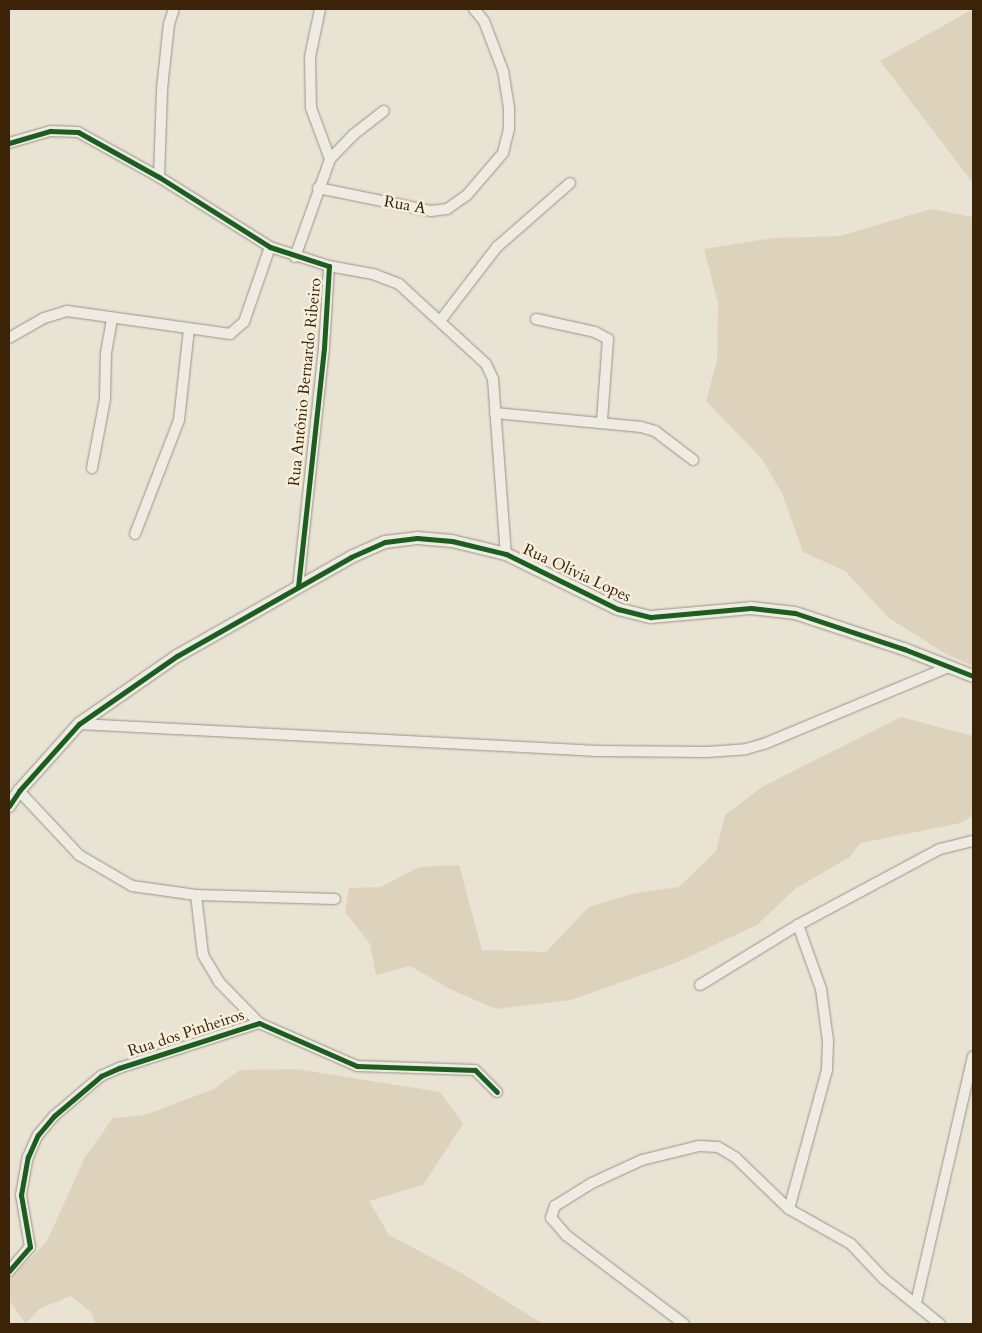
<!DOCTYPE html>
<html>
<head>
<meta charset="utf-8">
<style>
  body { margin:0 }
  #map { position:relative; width:982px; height:1333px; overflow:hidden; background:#e9e3d4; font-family:Cardo,serif }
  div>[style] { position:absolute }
  .green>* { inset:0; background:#ddd3bd }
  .roads { filter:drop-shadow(0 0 1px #999386) drop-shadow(0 0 1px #999386) }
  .minor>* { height:10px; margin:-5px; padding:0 5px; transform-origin:5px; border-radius:5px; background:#eeebe2 }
  .tertiary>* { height:12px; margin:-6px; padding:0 6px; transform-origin:6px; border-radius:6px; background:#eeebe2 }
  .cycleway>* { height:5px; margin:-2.5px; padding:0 2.5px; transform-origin:2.5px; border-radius:2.5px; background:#1b5e20 }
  span { translate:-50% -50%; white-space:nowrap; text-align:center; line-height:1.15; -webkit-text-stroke:5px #f7efdd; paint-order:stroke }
  .street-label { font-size:16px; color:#3a2306 }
  .frame { position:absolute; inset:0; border:10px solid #3a2306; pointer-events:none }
</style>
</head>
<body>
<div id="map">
  <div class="green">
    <i style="clip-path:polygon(973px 9px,973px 183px,880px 61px)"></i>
    <i style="clip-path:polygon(931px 209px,973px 217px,973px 666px,946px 654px,889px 618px,845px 571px,803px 552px,782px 493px,762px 459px,706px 401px,717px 361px,718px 304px,704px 249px,774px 238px,840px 236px)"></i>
    <i style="clip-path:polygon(901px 717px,973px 736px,973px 815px,961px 823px,860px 843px,850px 857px,796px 888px,757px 925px,678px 962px,571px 1000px,496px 1009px,452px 990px,410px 966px,376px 975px,370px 944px,345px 912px,349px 888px,381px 887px,419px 867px,459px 865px,482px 950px,546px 952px,589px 907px,635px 893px,679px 887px,716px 851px,725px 815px,762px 787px)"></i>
    <i style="clip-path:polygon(297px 1069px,440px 1092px,463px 1124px,423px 1185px,369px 1201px,389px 1235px,463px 1274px,543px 1324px,95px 1324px,92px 1313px,71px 1296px,39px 1309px,26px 1324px,9px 1300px,9px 1279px,46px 1243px,85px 1157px,113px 1118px,145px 1115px,214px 1089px,240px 1070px)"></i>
  </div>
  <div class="roads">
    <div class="minor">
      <i style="left:9px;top:143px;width:43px;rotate:-16.3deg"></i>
      <i style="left:50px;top:131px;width:28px;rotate:2deg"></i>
      <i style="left:78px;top:132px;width:93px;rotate:29.1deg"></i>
      <i style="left:159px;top:177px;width:131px;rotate:32.2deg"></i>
      <i style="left:270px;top:247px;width:62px;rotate:17.9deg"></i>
      <i style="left:329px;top:266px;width:82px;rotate:93.5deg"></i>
      <i style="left:324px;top:348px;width:240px;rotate:96.2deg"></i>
      <i style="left:330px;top:159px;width:33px;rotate:-46deg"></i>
      <i style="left:353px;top:135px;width:39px;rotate:-38deg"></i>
      <i style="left:159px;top:177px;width:88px;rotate:-88deg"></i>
      <i style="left:162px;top:89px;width:65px;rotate:-83.9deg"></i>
      <i style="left:169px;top:24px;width:16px;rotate:-72deg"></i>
      <i style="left:318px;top:188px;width:115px;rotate:11.5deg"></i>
      <i style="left:431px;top:211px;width:16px;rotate:-7deg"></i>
      <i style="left:447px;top:209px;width:24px;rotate:-35deg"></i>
      <i style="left:467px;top:195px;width:55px;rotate:-49.4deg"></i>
      <i style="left:503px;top:153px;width:25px;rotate:-76deg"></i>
      <i style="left:509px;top:129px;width:21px;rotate:-90deg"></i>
      <i style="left:509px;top:108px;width:37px;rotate:-99deg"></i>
      <i style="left:503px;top:71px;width:53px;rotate:-110.8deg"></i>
      <i style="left:484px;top:21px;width:16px;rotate:-130deg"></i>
      <i style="left:295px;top:257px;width:104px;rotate:-70.3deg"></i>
      <i style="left:330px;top:159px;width:54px;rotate:-110.4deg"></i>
      <i style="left:311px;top:108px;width:51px;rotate:-91.1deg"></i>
      <i style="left:310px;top:57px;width:49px;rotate:-78.2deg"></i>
      <i style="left:329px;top:266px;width:45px;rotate:10.3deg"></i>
      <i style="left:373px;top:274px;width:28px;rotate:21deg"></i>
      <i style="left:399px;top:284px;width:118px;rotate:42.6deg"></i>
      <i style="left:486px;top:364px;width:17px;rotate:65deg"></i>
      <i style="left:493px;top:379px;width:175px;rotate:85.8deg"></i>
      <i style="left:536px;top:319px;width:60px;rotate:12.4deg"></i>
      <i style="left:595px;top:332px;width:15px;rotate:28deg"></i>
      <i style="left:608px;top:339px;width:82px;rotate:94.2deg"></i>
      <i style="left:440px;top:321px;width:93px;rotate:-52.4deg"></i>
      <i style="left:497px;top:247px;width:97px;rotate:-41.2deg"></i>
      <i style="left:9px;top:338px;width:40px;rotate:-29.7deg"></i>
      <i style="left:44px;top:318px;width:24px;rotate:-17deg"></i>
      <i style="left:67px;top:311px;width:165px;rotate:8deg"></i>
      <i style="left:230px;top:334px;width:18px;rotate:-41deg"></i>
      <i style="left:244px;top:322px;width:79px;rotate:-70.9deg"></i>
      <i style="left:495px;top:413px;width:147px;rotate:5.5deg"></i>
      <i style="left:641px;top:427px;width:15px;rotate:16deg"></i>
      <i style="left:655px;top:431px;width:48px;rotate:37.3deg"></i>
      <i style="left:92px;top:468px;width:70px;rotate:-79.3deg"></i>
      <i style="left:105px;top:399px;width:46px;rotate:-88.8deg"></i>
      <i style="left:106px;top:353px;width:36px;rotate:-80deg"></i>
      <i style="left:135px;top:534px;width:122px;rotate:-68.9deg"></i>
      <i style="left:179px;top:420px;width:91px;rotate:-83.7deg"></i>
      <i style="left:79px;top:724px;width:519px;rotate:2.98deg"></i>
      <i style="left:597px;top:751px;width:110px;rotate:0.5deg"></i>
      <i style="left:707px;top:752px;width:39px;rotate:-4deg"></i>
      <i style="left:746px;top:749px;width:19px;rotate:-16deg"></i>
      <i style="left:764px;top:744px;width:200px;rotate:-22.6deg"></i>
      <i style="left:19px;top:791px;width:88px;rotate:46.8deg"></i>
      <i style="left:79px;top:855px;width:61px;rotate:30.3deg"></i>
      <i style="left:132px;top:886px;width:65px;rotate:8deg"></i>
      <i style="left:196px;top:895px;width:139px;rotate:1.6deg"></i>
      <i style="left:196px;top:895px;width:60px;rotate:83.3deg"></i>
      <i style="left:203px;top:955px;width:31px;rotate:59deg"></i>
      <i style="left:219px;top:982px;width:57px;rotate:45.7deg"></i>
      <i style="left:798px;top:925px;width:68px;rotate:70.2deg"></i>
      <i style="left:821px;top:989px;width:52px;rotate:82.3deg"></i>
      <i style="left:828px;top:1041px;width:29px;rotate:92deg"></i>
      <i style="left:827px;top:1070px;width:144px;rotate:105.3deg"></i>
      <i style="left:789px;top:1209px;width:71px;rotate:29.4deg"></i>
      <i style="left:851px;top:1244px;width:47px;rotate:46.7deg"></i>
      <i style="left:883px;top:1278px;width:73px;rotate:38.9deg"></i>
      <i style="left:700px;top:985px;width:115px;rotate:-31.5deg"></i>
      <i style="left:798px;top:925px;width:161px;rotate:-28.2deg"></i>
      <i style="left:940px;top:849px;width:34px;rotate:-14deg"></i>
      <i style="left:9px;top:1271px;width:32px;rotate:-49deg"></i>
      <i style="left:30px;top:1247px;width:53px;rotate:-99.8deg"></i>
      <i style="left:21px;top:1195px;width:39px;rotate:-80deg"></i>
      <i style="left:28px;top:1157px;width:24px;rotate:-66deg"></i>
      <i style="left:38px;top:1135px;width:25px;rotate:-50deg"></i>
      <i style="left:54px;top:1116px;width:62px;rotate:-40.4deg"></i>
      <i style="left:101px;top:1076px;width:20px;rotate:-24deg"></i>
      <i style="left:119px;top:1068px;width:147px;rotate:-17.8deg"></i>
      <i style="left:259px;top:1023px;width:107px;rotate:23.7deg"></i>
      <i style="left:357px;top:1066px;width:118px;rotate:1.9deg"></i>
      <i style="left:475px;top:1070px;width:31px;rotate:45deg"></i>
      <i style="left:916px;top:1303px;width:253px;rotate:-77deg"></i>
      <i style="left:684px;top:1324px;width:148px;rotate:-143deg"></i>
      <i style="left:566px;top:1235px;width:23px;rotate:-131deg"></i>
      <i style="left:551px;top:1218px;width:13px;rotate:-72deg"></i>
      <i style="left:555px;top:1206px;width:44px;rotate:-31.9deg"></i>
      <i style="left:592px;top:1183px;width:55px;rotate:-24.7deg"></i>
      <i style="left:642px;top:1160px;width:59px;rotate:-13.8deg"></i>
      <i style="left:699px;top:1146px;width:19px;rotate:3deg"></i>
      <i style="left:718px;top:1147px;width:21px;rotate:31deg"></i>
      <i style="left:736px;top:1158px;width:74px;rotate:43.9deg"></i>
    </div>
    <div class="tertiary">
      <i style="left:9px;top:806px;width:18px;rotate:-56deg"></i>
      <i style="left:19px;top:791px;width:90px;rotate:-48.2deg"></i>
      <i style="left:79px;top:724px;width:119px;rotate:-34.8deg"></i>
      <i style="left:177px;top:656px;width:200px;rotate:-29.6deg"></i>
      <i style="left:351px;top:557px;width:37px;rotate:-24deg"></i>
      <i style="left:385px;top:542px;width:32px;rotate:-7deg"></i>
      <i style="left:417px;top:538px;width:35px;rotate:5deg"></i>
      <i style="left:452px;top:541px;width:56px;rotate:13.5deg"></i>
      <i style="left:506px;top:554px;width:125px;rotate:26.2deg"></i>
      <i style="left:618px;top:609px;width:34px;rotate:14deg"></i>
      <i style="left:651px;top:617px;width:100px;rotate:-5.1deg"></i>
      <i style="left:751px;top:608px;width:44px;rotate:6.5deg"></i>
      <i style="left:795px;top:613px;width:115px;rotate:18.3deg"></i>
      <i style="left:904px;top:649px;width:74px;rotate:21.4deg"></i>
    </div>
  </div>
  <div class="cycleway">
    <i style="left:9px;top:143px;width:43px;rotate:-16.3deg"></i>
    <i style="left:50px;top:131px;width:28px;rotate:2deg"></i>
    <i style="left:78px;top:132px;width:93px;rotate:29.1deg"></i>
    <i style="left:159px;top:177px;width:131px;rotate:32.2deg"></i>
    <i style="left:270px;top:247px;width:62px;rotate:17.9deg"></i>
    <i style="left:329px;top:266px;width:82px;rotate:93.5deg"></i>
    <i style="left:324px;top:348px;width:240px;rotate:96.2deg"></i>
    <i style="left:9px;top:806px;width:18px;rotate:-56deg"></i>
    <i style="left:19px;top:791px;width:90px;rotate:-48.2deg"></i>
    <i style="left:79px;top:724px;width:119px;rotate:-34.8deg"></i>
    <i style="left:177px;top:656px;width:200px;rotate:-29.6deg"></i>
    <i style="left:351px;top:557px;width:37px;rotate:-24deg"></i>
    <i style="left:385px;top:542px;width:32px;rotate:-7deg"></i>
    <i style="left:417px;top:538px;width:35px;rotate:5deg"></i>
    <i style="left:452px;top:541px;width:56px;rotate:13.5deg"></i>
    <i style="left:506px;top:554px;width:125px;rotate:26.2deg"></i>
    <i style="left:618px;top:609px;width:34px;rotate:14deg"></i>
    <i style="left:651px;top:617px;width:100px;rotate:-5.1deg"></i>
    <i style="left:751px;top:608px;width:44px;rotate:6.5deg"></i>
    <i style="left:795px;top:613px;width:115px;rotate:18.3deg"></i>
    <i style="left:904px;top:649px;width:74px;rotate:21.4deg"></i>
    <i style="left:9px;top:1271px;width:32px;rotate:-49deg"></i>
    <i style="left:30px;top:1247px;width:53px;rotate:-99.8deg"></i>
    <i style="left:21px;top:1195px;width:39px;rotate:-80deg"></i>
    <i style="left:28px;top:1157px;width:24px;rotate:-66deg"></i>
    <i style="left:38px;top:1135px;width:25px;rotate:-50deg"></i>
    <i style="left:54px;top:1116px;width:62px;rotate:-40.4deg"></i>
    <i style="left:101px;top:1076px;width:20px;rotate:-24deg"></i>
    <i style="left:119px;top:1068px;width:147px;rotate:-17.8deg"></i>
    <i style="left:259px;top:1023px;width:107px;rotate:23.7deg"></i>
    <i style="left:357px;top:1066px;width:118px;rotate:1.9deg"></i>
    <i style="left:475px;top:1070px;width:31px;rotate:45deg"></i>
  </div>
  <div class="street-label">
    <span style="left:405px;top:205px;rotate:10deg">Rua A</span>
    <span style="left:305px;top:382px;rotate:-84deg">Rua Antônio Bernardo Ribeiro</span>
    <span style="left:577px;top:573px;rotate:25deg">Rua Olívia Lopes</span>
    <span style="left:186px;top:1033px;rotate:-18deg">Rua dos Pinheiros</span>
  </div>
  <div class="frame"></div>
</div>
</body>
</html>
